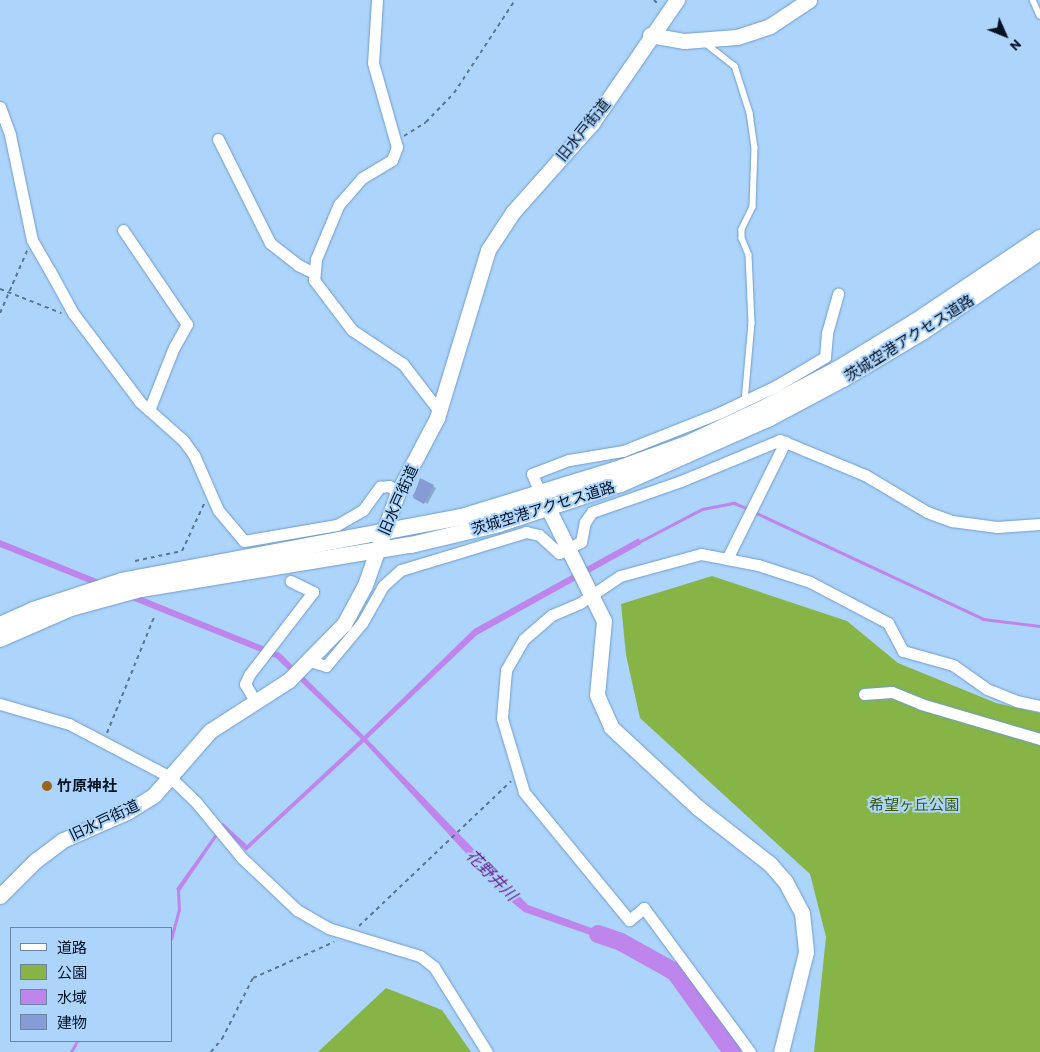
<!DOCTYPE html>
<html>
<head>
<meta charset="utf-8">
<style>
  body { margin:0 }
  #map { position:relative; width:1040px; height:1052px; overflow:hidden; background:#add4fb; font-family:Barlow,"Noto Sans JP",sans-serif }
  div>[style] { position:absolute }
  .green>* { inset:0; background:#87b446 }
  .water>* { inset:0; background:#be86ec }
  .shadow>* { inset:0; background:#0003; transform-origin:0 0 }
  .stream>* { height:3px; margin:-1.5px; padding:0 1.5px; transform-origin:1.5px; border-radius:1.5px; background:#be86ec }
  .river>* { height:18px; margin:-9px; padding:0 9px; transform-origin:9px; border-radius:9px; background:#be86ec }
  .building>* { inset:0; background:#879cd4 }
  .path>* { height:2px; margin-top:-1px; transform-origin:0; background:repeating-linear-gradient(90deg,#5a7693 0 4px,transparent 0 8px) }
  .roads { filter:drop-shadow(0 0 1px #6d9dcb) drop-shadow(0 0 1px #6d9dcb) }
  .service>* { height:5.5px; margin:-2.75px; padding:0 2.75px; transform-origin:2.75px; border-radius:2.75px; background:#fff }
  .minor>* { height:11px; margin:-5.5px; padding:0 5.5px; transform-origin:5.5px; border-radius:5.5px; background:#fff }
  .tertiary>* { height:15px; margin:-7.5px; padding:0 7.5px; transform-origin:7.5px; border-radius:7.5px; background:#fff }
  .secondary>* { height:16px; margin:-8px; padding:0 8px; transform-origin:8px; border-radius:8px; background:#fff }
  .dots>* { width:14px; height:14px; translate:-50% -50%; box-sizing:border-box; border:2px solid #add4fb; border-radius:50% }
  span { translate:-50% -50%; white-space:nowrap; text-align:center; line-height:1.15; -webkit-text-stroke:4px #add4fb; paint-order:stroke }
  .street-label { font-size:15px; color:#021324 }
  .poi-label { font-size:15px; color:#021324; font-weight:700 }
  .left { translate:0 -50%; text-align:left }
  .park-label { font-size:15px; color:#3b5800 }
  .water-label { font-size:16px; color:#691e97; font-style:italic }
  .legend { position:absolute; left:10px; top:927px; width:162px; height:115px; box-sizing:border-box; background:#add4fb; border:1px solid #6987a5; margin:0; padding:6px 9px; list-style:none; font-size:15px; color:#021324 }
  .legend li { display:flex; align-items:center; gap:10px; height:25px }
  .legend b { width:25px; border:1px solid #6987a5 }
  .north { position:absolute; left:980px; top:10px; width:50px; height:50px; -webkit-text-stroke:4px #add4fb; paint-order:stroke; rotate:134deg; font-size:14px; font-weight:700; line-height:20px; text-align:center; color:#021324 }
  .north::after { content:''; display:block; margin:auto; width:18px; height:22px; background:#021324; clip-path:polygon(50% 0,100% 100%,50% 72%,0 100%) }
</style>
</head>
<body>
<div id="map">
  <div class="green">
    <i style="clip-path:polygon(712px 576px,847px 621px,898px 663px,996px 703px,1040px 713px,1040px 1052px,814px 1052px,826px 937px,810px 874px,640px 718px,626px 655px,621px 604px)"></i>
    <i style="clip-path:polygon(386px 988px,442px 1010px,471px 1052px,318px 1052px)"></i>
  </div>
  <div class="water">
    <i style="clip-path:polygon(639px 538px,641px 544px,477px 635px,367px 739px,528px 905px,622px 939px,619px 945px,524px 912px,506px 897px,364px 742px,246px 851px,223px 828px,180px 891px,176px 889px,223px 823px,247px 845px,361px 739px,276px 658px,0 547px,0 540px,280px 653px,364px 736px,474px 629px)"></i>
  </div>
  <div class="shadow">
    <i style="left:421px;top:480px;width:17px;height:18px;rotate:28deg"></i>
  </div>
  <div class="stream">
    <i style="left:754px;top:512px;width:253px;rotate:25deg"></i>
    <i style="left:983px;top:619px;width:57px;rotate:7deg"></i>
    <i style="left:637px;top:543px;width:73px;rotate:-27.6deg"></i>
    <i style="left:702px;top:509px;width:33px;rotate:-11deg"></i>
    <i style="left:734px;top:503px;width:15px;rotate:23deg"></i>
    <i style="left:171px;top:939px;width:30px;rotate:-75deg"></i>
    <i style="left:179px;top:910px;width:20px;rotate:-93deg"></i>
    <i style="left:178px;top:890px;width:4px;rotate:-63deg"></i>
    <i style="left:71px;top:1052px;width:13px;rotate:-61deg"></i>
  </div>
  <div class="river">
    <i style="left:598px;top:934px;width:24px;rotate:19deg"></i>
    <i style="left:621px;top:942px;width:62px;rotate:29.1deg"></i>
    <i style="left:675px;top:972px;width:98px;rotate:54.5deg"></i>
  </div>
  <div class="building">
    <i style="clip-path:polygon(420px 478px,434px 485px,424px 504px,413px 498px)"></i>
  </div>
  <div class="path">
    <i style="left:654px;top:0;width:8px;rotate:45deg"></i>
    <i style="left:404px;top:136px;width:26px;rotate:-32deg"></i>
    <i style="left:426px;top:122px;width:40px;rotate:-46deg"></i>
    <i style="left:454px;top:93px;width:111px;rotate:-56.7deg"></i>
    <i style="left:0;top:289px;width:66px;rotate:21.5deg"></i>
    <i style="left:0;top:313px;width:68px;rotate:-66.5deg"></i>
    <i style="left:135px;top:561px;width:48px;rotate:-12deg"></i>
    <i style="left:182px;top:551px;width:52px;rotate:-64.9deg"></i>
    <i style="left:107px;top:733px;width:127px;rotate:-67.9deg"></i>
    <i style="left:359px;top:926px;width:210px;rotate:-43.6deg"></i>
    <i style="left:211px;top:1052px;width:17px;rotate:-50deg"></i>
    <i style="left:222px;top:1039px;width:68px;rotate:-63.1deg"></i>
    <i style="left:253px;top:978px;width:89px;rotate:-24deg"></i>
  </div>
  <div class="roads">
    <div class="service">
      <i style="left:1033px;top:0;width:17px;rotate:66deg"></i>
      <i style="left:704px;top:42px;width:39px;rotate:38deg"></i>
      <i style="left:735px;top:66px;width:49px;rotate:72.3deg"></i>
      <i style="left:750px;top:113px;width:34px;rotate:82deg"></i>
      <i style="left:755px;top:147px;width:60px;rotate:91.9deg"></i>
      <i style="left:753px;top:207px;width:25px;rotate:116deg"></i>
      <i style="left:742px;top:230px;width:8px;rotate:90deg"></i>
      <i style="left:742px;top:238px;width:18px;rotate:68deg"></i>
      <i style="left:749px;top:255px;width:68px;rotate:87.5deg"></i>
      <i style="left:752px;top:323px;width:78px;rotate:95.1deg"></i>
    </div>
    <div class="minor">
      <i style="left:377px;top:0;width:63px;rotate:93.6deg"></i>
      <i style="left:373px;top:63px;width:87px;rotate:74.1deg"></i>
      <i style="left:397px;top:147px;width:14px;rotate:111deg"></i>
      <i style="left:392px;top:160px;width:35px;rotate:149deg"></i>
      <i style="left:362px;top:178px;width:35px;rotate:131deg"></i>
      <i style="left:339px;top:204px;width:60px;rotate:112.7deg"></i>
      <i style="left:316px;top:259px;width:21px;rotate:95deg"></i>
      <i style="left:314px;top:280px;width:63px;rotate:52.8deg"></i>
      <i style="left:352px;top:330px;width:61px;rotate:33.7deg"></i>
      <i style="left:403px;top:364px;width:59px;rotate:52.5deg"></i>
      <i style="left:0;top:107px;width:30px;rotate:70deg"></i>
      <i style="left:10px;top:135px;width:107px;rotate:78.2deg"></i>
      <i style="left:32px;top:240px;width:36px;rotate:60deg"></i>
      <i style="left:50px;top:271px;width:48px;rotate:61.3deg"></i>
      <i style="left:73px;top:313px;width:111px;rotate:53deg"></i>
      <i style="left:140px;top:402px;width:57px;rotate:41.5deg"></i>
      <i style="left:183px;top:440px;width:19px;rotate:54deg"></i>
      <i style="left:194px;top:455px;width:60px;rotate:66.4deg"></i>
      <i style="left:218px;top:510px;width:40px;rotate:50deg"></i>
      <i style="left:244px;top:541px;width:94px;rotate:-9.8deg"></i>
      <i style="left:337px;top:525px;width:30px;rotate:-30deg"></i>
      <i style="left:363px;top:510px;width:29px;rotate:-54deg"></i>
      <i style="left:380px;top:487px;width:9px;rotate:-6deg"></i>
      <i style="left:389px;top:486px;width:11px;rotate:34deg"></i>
      <i style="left:218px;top:139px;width:116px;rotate:63.4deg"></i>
      <i style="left:270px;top:243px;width:36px;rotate:38deg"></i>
      <i style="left:298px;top:265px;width:18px;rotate:27deg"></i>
      <i style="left:123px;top:230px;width:114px;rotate:55.8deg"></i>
      <i style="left:187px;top:324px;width:26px;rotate:119deg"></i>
      <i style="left:174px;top:347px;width:68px;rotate:111.6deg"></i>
      <i style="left:541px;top:495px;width:23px;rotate:-113deg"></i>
      <i style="left:532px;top:474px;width:40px;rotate:-21deg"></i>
      <i style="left:569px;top:460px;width:55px;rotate:-9.5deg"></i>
      <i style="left:623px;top:451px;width:103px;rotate:-21.6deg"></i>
      <i style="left:719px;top:413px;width:63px;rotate:-25.3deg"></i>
      <i style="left:776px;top:386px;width:57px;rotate:-30.6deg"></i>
      <i style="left:825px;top:357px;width:24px;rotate:-85deg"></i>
      <i style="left:827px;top:333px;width:41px;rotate:-74.2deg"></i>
      <i style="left:727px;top:559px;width:32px;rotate:11deg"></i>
      <i style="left:758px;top:565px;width:55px;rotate:18.1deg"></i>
      <i style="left:810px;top:582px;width:88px;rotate:27.7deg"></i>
      <i style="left:888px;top:623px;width:32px;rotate:62deg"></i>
      <i style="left:903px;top:651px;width:52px;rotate:15.6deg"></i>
      <i style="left:953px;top:665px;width:42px;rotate:35.2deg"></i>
      <i style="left:987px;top:689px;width:31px;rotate:22deg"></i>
      <i style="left:1016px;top:701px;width:25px;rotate:12deg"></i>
      <i style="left:310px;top:661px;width:17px;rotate:17deg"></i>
      <i style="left:326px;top:666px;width:56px;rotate:-50.1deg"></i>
      <i style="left:362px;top:623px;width:43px;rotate:-60.4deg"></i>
      <i style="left:383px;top:586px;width:24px;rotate:-42deg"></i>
      <i style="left:401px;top:570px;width:131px;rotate:-16.9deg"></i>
      <i style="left:526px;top:532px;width:13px;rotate:13deg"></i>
      <i style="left:539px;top:535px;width:27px;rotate:42deg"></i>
      <i style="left:559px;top:553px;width:25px;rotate:-27deg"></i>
      <i style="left:581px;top:542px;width:20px;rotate:-79deg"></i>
      <i style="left:585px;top:522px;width:12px;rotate:-55deg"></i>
      <i style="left:592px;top:512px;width:94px;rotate:-19.2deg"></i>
      <i style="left:681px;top:481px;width:107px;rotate:-22.5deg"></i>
      <i style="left:780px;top:440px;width:92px;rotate:22.4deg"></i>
      <i style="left:865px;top:475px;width:72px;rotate:30.8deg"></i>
      <i style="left:927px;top:512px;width:27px;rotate:20deg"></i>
      <i style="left:952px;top:521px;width:45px;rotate:7.6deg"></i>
      <i style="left:997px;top:527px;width:43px;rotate:-4deg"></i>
      <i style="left:864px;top:694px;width:28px;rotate:-4deg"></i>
      <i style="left:892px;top:692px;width:31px;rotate:22deg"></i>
      <i style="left:921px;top:704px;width:124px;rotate:16.4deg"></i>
      <i style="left:255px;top:701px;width:20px;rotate:-120deg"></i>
      <i style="left:245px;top:684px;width:10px;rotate:-66deg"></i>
      <i style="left:249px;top:675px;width:105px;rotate:-52.4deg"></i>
      <i style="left:313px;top:592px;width:25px;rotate:-154deg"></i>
      <i style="left:0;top:704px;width:72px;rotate:16.2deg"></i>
      <i style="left:69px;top:724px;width:114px;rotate:27.7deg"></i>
      <i style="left:170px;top:777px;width:36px;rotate:44deg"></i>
      <i style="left:196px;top:802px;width:72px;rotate:50.6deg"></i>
      <i style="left:242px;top:858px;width:76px;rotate:43.4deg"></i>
      <i style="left:297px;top:910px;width:36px;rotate:30deg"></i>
      <i style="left:328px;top:928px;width:96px;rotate:16.9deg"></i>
      <i style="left:420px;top:956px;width:18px;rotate:38deg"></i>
      <i style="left:434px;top:967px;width:100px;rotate:58.1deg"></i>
      <i style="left:750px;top:1052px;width:179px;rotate:-126.4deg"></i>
      <i style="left:644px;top:908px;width:19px;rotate:141deg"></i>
      <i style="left:629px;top:920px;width:166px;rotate:-129.4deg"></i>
      <i style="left:524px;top:792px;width:77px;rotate:-106.6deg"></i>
      <i style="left:502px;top:718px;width:48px;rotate:-85.2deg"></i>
      <i style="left:506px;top:670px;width:36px;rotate:-60deg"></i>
      <i style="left:524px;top:639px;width:37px;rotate:-41deg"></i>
      <i style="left:552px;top:615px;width:30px;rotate:-23deg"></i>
      <i style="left:580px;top:603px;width:48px;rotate:-34deg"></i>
      <i style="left:620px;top:576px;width:84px;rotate:-15.2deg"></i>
      <i style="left:701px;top:554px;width:26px;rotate:11deg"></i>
      <i style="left:727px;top:559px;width:131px;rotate:-63.6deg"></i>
    </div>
    <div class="tertiary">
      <i style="left:650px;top:35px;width:35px;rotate:10deg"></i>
      <i style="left:684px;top:41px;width:53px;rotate:-4.3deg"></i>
      <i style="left:737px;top:37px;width:35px;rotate:-18deg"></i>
      <i style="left:770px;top:26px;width:47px;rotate:-33.7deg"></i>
      <i style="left:543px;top:498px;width:137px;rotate:63.6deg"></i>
      <i style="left:604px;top:621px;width:74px;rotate:95.4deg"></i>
      <i style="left:597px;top:695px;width:35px;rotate:66deg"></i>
      <i style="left:611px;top:727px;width:117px;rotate:42.9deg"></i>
      <i style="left:697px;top:807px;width:93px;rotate:38deg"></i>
      <i style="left:770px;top:864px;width:23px;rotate:49deg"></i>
      <i style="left:785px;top:881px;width:36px;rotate:62deg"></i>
      <i style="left:802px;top:913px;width:39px;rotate:84deg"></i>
      <i style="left:806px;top:952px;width:103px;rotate:104deg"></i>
      <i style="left:0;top:896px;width:49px;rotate:-45deg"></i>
      <i style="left:35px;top:861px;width:35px;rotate:-37deg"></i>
      <i style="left:63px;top:840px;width:70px;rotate:-23.6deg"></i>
      <i style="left:127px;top:812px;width:32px;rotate:-32deg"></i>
      <i style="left:154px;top:795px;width:85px;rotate:-48.8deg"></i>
      <i style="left:210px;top:731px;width:94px;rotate:-32.8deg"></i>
      <i style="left:289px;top:680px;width:78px;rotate:-45.5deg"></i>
      <i style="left:344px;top:624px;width:44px;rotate:-61.7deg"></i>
      <i style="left:365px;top:585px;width:99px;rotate:-70.5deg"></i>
      <i style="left:398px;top:492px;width:84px;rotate:-62.2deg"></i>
      <i style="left:437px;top:418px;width:176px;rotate:-73.1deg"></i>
      <i style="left:488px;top:250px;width:45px;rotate:-56.7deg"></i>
      <i style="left:513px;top:212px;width:119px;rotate:-48.4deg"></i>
      <i style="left:592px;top:123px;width:150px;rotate:-55.4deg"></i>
    </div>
    <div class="secondary">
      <i style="left:0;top:625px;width:36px;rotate:-24deg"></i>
      <i style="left:33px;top:610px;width:94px;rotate:-18deg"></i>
      <i style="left:122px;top:581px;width:346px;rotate:-10.7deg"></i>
      <i style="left:462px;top:517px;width:160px;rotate:-17.1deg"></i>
      <i style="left:615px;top:470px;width:79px;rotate:-20deg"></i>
      <i style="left:689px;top:443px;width:81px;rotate:-25deg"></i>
      <i style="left:762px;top:409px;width:86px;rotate:-27.8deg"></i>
      <i style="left:838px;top:369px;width:90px;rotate:-31.4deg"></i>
      <i style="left:915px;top:322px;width:151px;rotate:-33.9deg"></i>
      <i style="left:0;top:639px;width:77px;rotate:-23.6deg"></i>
      <i style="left:71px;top:608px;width:73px;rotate:-15.2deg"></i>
      <i style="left:141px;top:589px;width:274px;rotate:-9.3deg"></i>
      <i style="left:411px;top:545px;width:90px;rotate:-13.4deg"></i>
      <i style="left:499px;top:524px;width:128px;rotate:-18.2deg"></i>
      <i style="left:621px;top:484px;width:161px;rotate:-23.9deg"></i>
      <i style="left:768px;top:419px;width:85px;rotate:-28.1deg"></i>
      <i style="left:843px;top:379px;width:94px;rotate:-30.7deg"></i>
      <i style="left:924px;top:331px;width:140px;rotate:-34.3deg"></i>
    </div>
  </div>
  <div class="dots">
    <i style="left:47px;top:786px;background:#9a641c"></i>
  </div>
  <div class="street-label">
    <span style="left:583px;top:130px;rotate:-51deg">旧水戸街道</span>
    <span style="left:909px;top:338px;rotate:-32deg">茨城空港アクセス道路</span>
    <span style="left:398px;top:500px;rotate:-66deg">旧水戸街道</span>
    <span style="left:543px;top:508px;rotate:-17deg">茨城空港アクセス道路</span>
    <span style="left:104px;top:820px;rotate:-25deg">旧水戸街道</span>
  </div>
  <div class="poi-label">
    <span class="left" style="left:57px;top:786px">竹原神社</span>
  </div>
  <div class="park-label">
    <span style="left:914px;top:805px">希望ヶ丘公園</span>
  </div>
  <div class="water-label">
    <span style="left:492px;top:875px;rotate:45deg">花野井川</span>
  </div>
  <ul class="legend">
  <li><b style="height:6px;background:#fff"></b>道路</li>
  <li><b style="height:14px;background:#87b446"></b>公園</li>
  <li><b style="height:14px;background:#be86ec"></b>水域</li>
  <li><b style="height:14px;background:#879cd4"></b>建物</li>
  </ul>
  <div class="north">N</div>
</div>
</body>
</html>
